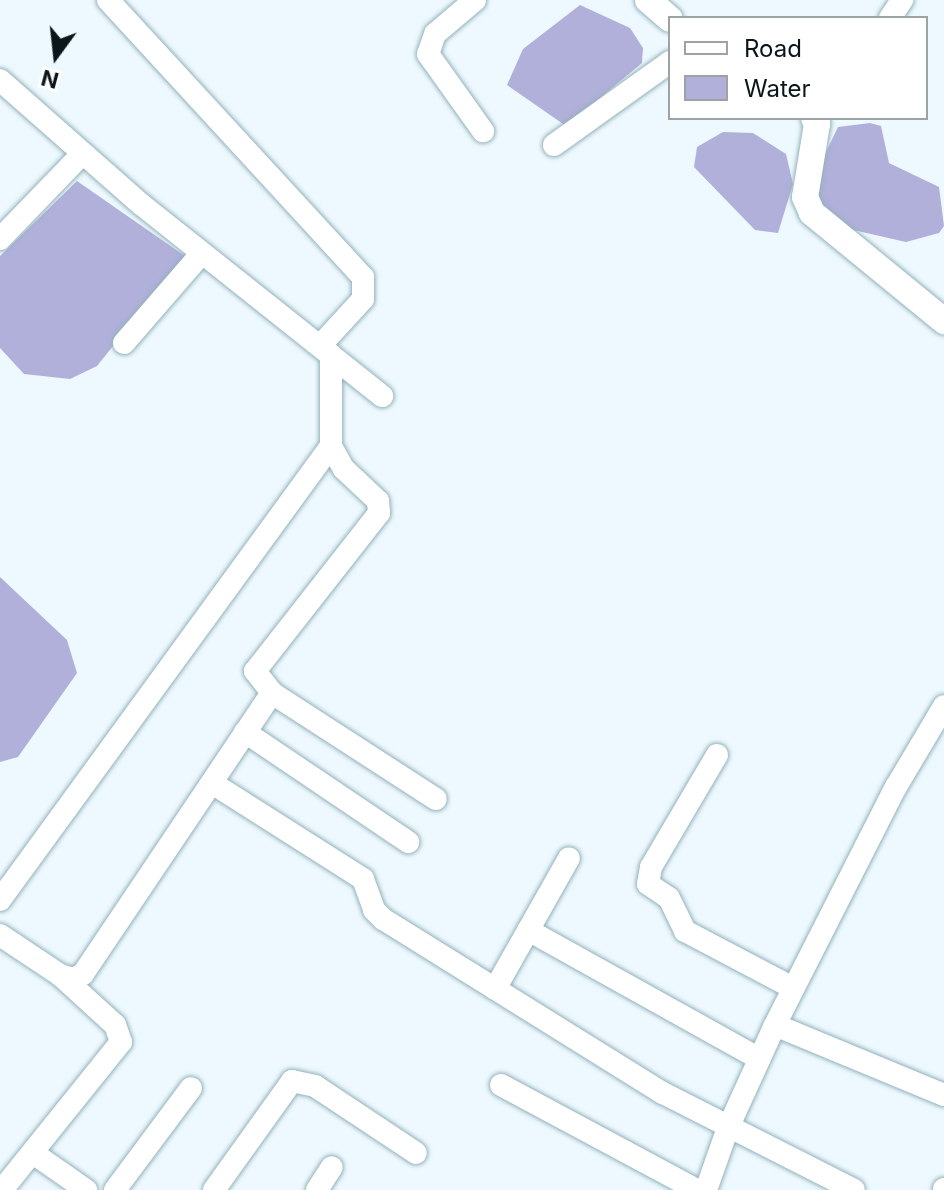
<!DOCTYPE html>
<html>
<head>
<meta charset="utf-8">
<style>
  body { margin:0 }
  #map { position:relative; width:944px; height:1190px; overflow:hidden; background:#edf9fe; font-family:Inter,sans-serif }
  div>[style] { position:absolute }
  .water>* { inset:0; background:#b1b0da }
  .roads { filter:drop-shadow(0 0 2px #93b1bb) drop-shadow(0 0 2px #93b1bb) }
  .minor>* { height:22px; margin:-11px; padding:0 11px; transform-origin:11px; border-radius:11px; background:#fff }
  .tertiary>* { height:26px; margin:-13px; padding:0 13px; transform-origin:13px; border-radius:13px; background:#fff }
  span { translate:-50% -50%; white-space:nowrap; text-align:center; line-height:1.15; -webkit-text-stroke:6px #fff; paint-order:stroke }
  .legend { position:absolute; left:668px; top:16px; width:260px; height:104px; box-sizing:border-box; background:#fff; border:2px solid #9da2a3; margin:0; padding:10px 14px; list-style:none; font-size:24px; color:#0b161a }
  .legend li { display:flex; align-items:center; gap:16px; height:40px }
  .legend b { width:40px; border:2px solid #9da2a3 }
  .north { position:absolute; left:16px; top:16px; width:80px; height:80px; -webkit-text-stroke:6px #fff; paint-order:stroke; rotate:195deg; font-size:22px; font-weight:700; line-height:32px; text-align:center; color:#0b161a }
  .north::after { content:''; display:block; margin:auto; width:28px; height:36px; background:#0b161a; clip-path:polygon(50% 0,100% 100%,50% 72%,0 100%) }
</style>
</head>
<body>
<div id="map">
  <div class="water">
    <i style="clip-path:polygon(580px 5px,630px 28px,643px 48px,642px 63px,566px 126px,507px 85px,523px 49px)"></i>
    <i style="clip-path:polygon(870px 123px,881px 126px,889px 163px,939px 187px,944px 226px,939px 233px,906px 242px,849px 229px,814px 199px,815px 175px,838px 127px)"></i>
    <i style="clip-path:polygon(723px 132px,753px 133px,786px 154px,793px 184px,778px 233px,755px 230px,694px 167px,697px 147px)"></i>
    <i style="clip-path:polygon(77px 181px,185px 256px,97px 366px,70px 379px,24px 374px,0 348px,0 256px)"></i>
    <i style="clip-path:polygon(0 577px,67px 640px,77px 673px,18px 757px,0 762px)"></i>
  </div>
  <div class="roads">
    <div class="minor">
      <i style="left:108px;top:0;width:377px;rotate:47.4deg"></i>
      <i style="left:363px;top:277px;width:22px;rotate:90deg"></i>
      <i style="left:363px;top:299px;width:64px;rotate:132.5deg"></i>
      <i style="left:475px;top:0;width:52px;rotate:139.6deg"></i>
      <i style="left:435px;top:34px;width:21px;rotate:109deg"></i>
      <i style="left:428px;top:54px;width:95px;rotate:54.5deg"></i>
      <i style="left:890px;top:18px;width:22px;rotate:-56deg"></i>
      <i style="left:0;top:80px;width:189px;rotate:41.4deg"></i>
      <i style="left:142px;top:205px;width:307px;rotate:38.5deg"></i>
      <i style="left:554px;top:145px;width:143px;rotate:-35.6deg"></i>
      <i style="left:0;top:239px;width:118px;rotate:-46deg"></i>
      <i style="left:124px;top:343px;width:119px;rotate:-49.1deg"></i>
      <i style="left:331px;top:355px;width:91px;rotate:90deg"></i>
      <i style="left:331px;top:446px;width:26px;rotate:61deg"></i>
      <i style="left:344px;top:469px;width:47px;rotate:43.3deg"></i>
      <i style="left:378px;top:501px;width:12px;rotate:85deg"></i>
      <i style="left:379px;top:513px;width:201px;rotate:128.1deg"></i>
      <i style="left:255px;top:671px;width:28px;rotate:52deg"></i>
      <i style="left:272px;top:693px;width:195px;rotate:32.9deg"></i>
      <i style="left:245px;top:732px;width:197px;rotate:34deg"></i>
      <i style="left:717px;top:755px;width:130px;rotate:120.5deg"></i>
      <i style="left:651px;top:867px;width:17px;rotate:100deg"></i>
      <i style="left:648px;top:884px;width:25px;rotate:34deg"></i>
      <i style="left:669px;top:898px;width:37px;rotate:64deg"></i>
      <i style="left:685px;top:931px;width:122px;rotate:27.8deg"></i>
      <i style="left:212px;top:783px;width:179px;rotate:32.4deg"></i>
      <i style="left:363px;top:879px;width:33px;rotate:70deg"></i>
      <i style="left:374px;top:910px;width:13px;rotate:45deg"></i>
      <i style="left:383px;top:919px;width:330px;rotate:31.9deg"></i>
      <i style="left:663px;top:1093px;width:214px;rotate:26.9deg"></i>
      <i style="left:0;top:900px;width:562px;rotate:-53.91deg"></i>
      <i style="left:528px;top:930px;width:265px;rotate:29.1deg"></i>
      <i style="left:0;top:935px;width:72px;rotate:33.7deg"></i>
      <i style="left:60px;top:975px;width:14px;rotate:17deg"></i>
      <i style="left:73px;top:979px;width:11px;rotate:-27deg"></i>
      <i style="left:83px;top:974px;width:339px;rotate:-56.1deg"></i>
      <i style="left:495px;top:989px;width:150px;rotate:-60.5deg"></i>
      <i style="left:775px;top:1025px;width:183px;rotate:22.5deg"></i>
      <i style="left:501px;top:1085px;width:222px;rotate:28.2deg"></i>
      <i style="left:33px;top:1153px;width:65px;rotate:34.9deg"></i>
      <i style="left:2px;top:1190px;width:190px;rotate:-51.2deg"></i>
      <i style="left:121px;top:1042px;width:18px;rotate:-109deg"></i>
      <i style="left:115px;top:1025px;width:74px;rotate:-137.7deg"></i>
      <i style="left:115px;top:1190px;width:127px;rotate:-53.3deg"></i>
      <i style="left:214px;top:1190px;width:134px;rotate:-54.4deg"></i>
      <i style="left:292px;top:1081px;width:24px;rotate:12deg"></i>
      <i style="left:315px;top:1086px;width:121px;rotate:33.6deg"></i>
      <i style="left:317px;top:1190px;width:27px;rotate:-57deg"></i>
      <i style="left:706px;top:1190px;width:66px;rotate:-70.5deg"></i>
      <i style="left:728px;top:1128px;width:113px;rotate:-65.5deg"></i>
      <i style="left:775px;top:1025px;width:267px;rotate:-63.1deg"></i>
      <i style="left:896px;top:787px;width:94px;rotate:-59.3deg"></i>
      <i style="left:944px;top:1190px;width:1px;rotate:-90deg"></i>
    </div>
    <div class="tertiary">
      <i style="left:648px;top:0;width:29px;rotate:41deg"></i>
      <i style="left:814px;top:118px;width:7px;rotate:63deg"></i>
      <i style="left:817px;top:124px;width:74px;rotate:99.3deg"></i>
      <i style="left:805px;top:197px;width:17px;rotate:66deg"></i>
      <i style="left:812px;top:213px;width:171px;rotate:39.3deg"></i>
    </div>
  </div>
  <ul class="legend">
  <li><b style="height:10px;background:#fff"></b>Road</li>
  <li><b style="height:22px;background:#b1b0da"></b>Water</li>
  </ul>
  <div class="north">N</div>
</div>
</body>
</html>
